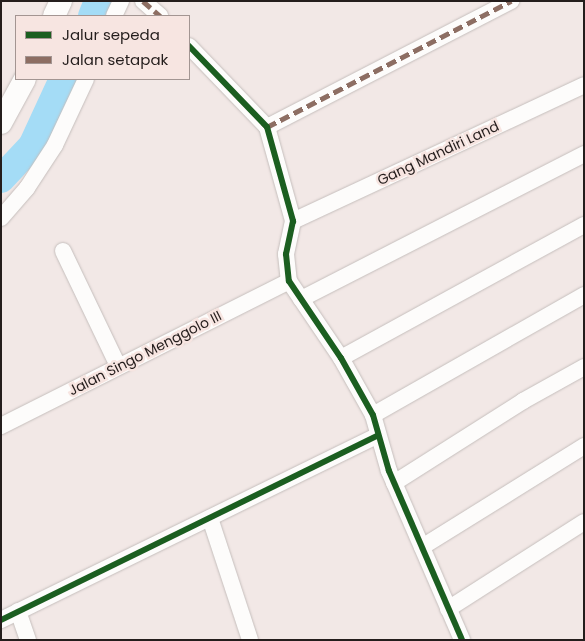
<!DOCTYPE html>
<html>
<head>
<meta charset="utf-8">
<style>
  body { margin:0 }
  #map { position:relative; width:585px; height:641px; overflow:hidden; background:#f2e8e6; font-family:Poppins,sans-serif }
  div>[style] { position:absolute }
  .river>* { height:28px; margin:-14px; padding:0 14px; transform-origin:14px; border-radius:14px; background:#a4dcf6 }
  .roads { filter:drop-shadow(0 0 1px #c5bebc) drop-shadow(0 0 1px #c5bebc) }
  .minor>* { height:16px; margin:-8px; padding:0 8px; transform-origin:8px; border-radius:8px; background:#fdfcfb }
  .secondary>* { height:22px; margin:-11px; padding:0 11px; transform-origin:11px; border-radius:11px; background:#fdfcfb }
  .quiet>* { height:5px; margin-top:-2.5px; transform-origin:0; background:repeating-linear-gradient(90deg,#8d6e63 0 10px,transparent 0 15px) }
  .cycleway>* { height:6px; margin:-3px; padding:0 3px; transform-origin:3px; border-radius:3px; background:#1b5e20 }
  span { translate:-50% -50%; white-space:nowrap; text-align:center; line-height:1.15; -webkit-text-stroke:5px #f7e5e1; paint-order:stroke }
  .street-label { font-size:14px; color:#241d1c }
  .frame { position:absolute; inset:0; border:2px solid #241d1c; pointer-events:none }
  .legend { position:absolute; left:15px; top:15px; width:175px; height:65px; box-sizing:border-box; background:#f7e5e1; border:1px solid #a39592; margin:0; padding:6px 9px; list-style:none; font-size:15px; color:#241d1c }
  .legend li { display:flex; align-items:center; gap:10px; height:25px }
  .legend b { width:25px; border:1px solid #a39592 }
</style>
</head>
<body>
<div id="map">
  <div class="river">
    <i style="left:92px;top:16px;width:16px;rotate:-68deg"></i>
    <i style="left:1px;top:179px;width:45px;rotate:-46.8deg"></i>
    <i style="left:32px;top:146px;width:74px;rotate:-65.2deg"></i>
  </div>
  <div class="roads">
    <div class="minor">
      <i style="left:143px;top:1px;width:23px;rotate:41deg"></i>
      <i style="left:114px;top:16px;width:17px;rotate:-65deg"></i>
      <i style="left:189px;top:46px;width:112px;rotate:46.1deg"></i>
      <i style="left:267px;top:127px;width:98px;rotate:74.5deg"></i>
      <i style="left:293px;top:221px;width:34px;rotate:102deg"></i>
      <i style="left:286px;top:254px;width:27px;rotate:84deg"></i>
      <i style="left:289px;top:281px;width:93px;rotate:56deg"></i>
      <i style="left:341px;top:358px;width:65px;rotate:60.7deg"></i>
      <i style="left:373px;top:415px;width:58px;rotate:74.1deg"></i>
      <i style="left:389px;top:471px;width:184px;rotate:66.6deg"></i>
      <i style="left:267px;top:127px;width:275px;rotate:-27.3deg"></i>
      <i style="left:1px;top:218px;width:40px;rotate:-49deg"></i>
      <i style="left:27px;top:188px;width:51px;rotate:-56.9deg"></i>
      <i style="left:55px;top:145px;width:73px;rotate:-64.8deg"></i>
      <i style="left:293px;top:221px;width:321px;rotate:-25deg"></i>
      <i style="left:63px;top:251px;width:127px;rotate:64.4deg"></i>
      <i style="left:301px;top:299px;width:318px;rotate:-27.1deg"></i>
      <i style="left:341px;top:358px;width:277px;rotate:-28.7deg"></i>
      <i style="left:373px;top:415px;width:243px;rotate:-29.6deg"></i>
      <i style="left:1px;top:426px;width:322px;rotate:-26.7deg"></i>
      <i style="left:394px;top:483px;width:153px;rotate:-32.4deg"></i>
      <i style="left:523px;top:401px;width:70px;rotate:-29.1deg"></i>
      <i style="left:210px;top:518px;width:128px;rotate:71.8deg"></i>
      <i style="left:422px;top:547px;width:191px;rotate:-31.9deg"></i>
      <i style="left:448px;top:609px;width:161px;rotate:-32.6deg"></i>
      <i style="left:18px;top:611px;width:31px;rotate:71deg"></i>
      <i style="left:1px;top:620px;width:419px;rotate:-26.1deg"></i>
    </div>
    <div class="secondary">
      <i style="left:54px;top:16px;width:17px;rotate:-65deg"></i>
      <i style="left:1px;top:123px;width:50px;rotate:-61.4deg"></i>
    </div>
  </div>
  <div class="quiet">
    <i style="left:143px;top:1px;width:23px;rotate:41deg"></i>
    <i style="left:263px;top:123px;width:6px;rotate:45deg"></i>
    <i style="left:267px;top:127px;width:275px;rotate:-27.3deg"></i>
  </div>
  <div class="cycleway">
    <i style="left:189px;top:46px;width:112px;rotate:46.1deg"></i>
    <i style="left:267px;top:127px;width:98px;rotate:74.5deg"></i>
    <i style="left:293px;top:221px;width:34px;rotate:102deg"></i>
    <i style="left:286px;top:254px;width:27px;rotate:84deg"></i>
    <i style="left:289px;top:281px;width:93px;rotate:56deg"></i>
    <i style="left:341px;top:358px;width:65px;rotate:60.7deg"></i>
    <i style="left:373px;top:415px;width:58px;rotate:74.1deg"></i>
    <i style="left:389px;top:471px;width:184px;rotate:66.6deg"></i>
    <i style="left:1px;top:620px;width:419px;rotate:-26.1deg"></i>
  </div>
  <div class="street-label">
    <span style="left:438px;top:153px;rotate:-25deg">Gang Mandiri Land</span>
    <span style="left:145px;top:353px;rotate:-27deg">Jalan Singo Menggolo III</span>
  </div>
  <div class="frame"></div>
  <ul class="legend">
  <li><b style="height:6px;background:#1b5e20"></b>Jalur sepeda</li>
  <li><b style="height:6px;background:#8d6e63"></b>Jalan setapak</li>
  </ul>
</div>
</body>
</html>
